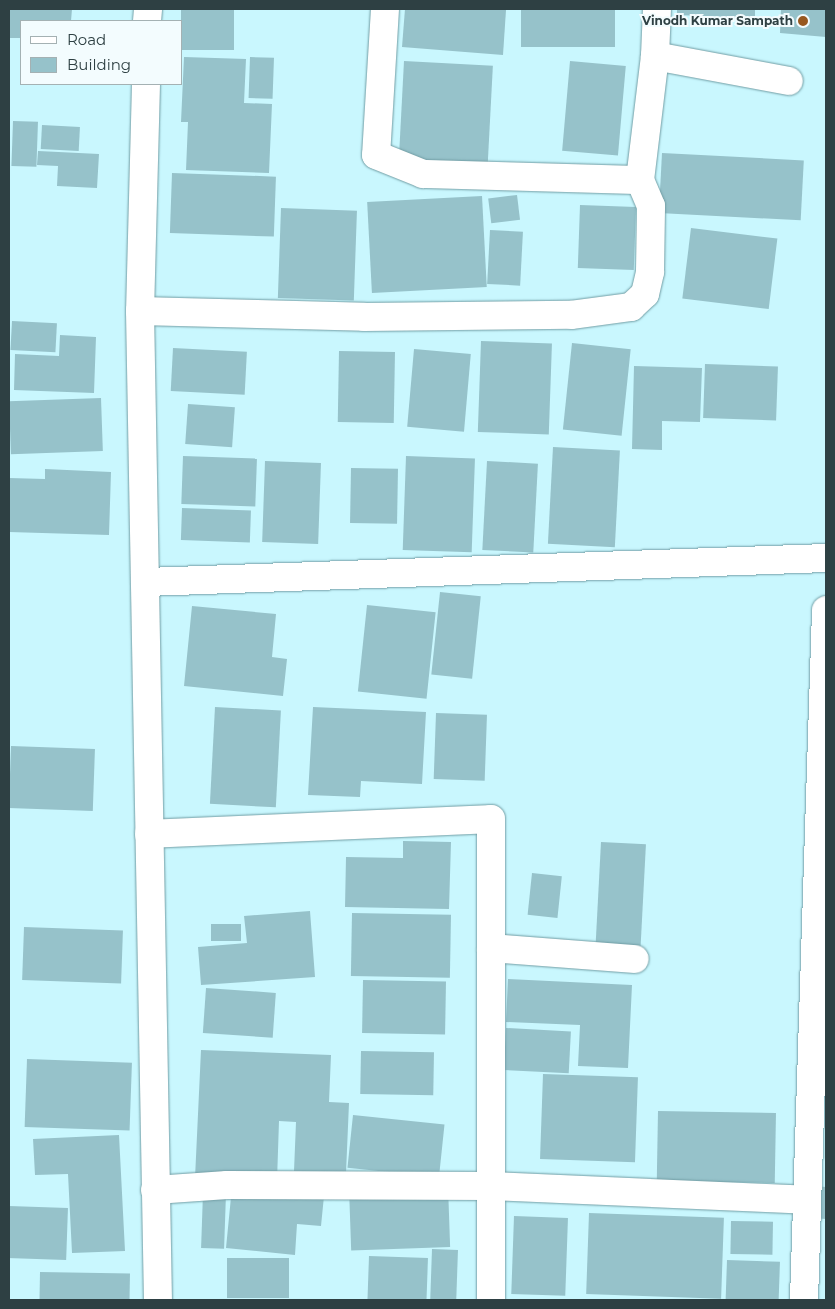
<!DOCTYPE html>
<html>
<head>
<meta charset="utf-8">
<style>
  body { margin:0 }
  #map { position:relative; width:835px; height:1309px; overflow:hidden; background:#c9f7fe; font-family:Montserrat,sans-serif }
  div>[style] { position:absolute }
  .building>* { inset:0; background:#96c2ca; transform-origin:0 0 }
  .roads { filter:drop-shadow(0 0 1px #719da4) drop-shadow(0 0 1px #719da4) }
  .minor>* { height:28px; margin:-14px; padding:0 14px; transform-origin:14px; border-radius:14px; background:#fff }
  .dots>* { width:14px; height:14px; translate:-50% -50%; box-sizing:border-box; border:2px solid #f3fcfe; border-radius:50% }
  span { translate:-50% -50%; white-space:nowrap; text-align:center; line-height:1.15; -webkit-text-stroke:4px #f3fcfe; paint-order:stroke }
  .poi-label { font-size:12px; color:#2e4043; font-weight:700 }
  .right { translate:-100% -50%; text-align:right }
  .frame { position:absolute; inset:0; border:10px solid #2e4043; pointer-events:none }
  .legend { position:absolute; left:20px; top:20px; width:162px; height:65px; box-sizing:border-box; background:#f3fcfe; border:1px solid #a4b1b3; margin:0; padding:6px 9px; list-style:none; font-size:15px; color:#2e4043 }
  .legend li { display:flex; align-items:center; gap:10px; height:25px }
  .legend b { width:25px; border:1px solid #a4b1b3 }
</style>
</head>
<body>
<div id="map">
  <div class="building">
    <i style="clip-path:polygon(9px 9px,72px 9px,71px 21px,21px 21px,21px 38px,9px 38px)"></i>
    <i style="left:181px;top:9px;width:53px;height:41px"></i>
    <i style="clip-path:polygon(405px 9px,506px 10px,503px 55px,402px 47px)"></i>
    <i style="left:521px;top:9px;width:94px;height:38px"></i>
    <i style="clip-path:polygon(677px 9px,755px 9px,755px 18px,677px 15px)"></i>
    <i style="clip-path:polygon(781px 9px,826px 9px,826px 37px,780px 33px)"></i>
    <i style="clip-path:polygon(184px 57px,246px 59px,244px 103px,272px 104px,269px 173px,186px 170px,188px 122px,181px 122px)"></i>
    <i style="left:250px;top:57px;width:24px;height:41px;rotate:2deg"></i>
    <i style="left:404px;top:61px;width:89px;height:98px;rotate:3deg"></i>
    <i style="left:570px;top:61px;width:56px;height:90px;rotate:5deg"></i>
    <i style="left:13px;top:121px;width:25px;height:45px;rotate:2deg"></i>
    <i style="left:42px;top:125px;width:38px;height:24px;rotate:3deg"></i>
    <i style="clip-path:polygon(38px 151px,99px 154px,97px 188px,57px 186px,58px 166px,37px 165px)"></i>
    <i style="left:662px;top:153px;width:142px;height:60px;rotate:3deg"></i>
    <i style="left:172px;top:173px;width:104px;height:60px;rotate:2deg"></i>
    <i style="left:517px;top:195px;width:25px;height:29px;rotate:83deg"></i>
    <i style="left:482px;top:196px;width:91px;height:115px;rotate:87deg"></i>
    <i style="left:580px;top:205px;width:56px;height:63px;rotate:2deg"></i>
    <i style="left:281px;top:208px;width:76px;height:90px;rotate:2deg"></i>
    <i style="left:691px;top:228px;width:87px;height:71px;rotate:7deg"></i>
    <i style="left:490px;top:230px;width:33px;height:54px;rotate:3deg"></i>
    <i style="left:12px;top:321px;width:45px;height:29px;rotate:3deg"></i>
    <i style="clip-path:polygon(60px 335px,96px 337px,94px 393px,14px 390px,15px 354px,59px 356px)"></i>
    <i style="left:481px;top:341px;width:71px;height:91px;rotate:2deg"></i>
    <i style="left:572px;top:343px;width:59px;height:87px;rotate:6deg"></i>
    <i style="left:173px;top:348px;width:74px;height:43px;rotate:3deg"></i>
    <i style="left:414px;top:349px;width:57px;height:78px;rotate:5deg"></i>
    <i style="left:339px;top:351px;width:56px;height:71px;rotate:1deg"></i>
    <i style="left:705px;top:364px;width:73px;height:54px;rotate:2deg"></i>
    <i style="clip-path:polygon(634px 366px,702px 368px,700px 422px,662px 421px,662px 450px,632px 449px)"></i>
    <i style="left:101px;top:398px;width:53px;height:92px;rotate:88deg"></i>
    <i style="left:188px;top:404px;width:47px;height:40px;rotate:4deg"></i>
    <i style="left:553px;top:447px;width:67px;height:97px;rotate:3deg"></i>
    <i style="left:183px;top:456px;width:74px;height:48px;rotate:2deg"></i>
    <i style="left:406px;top:456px;width:69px;height:94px;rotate:2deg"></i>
    <i style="left:265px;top:461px;width:56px;height:81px;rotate:2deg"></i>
    <i style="left:487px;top:461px;width:51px;height:89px;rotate:3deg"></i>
    <i style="left:351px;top:468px;width:47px;height:55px;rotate:1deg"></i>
    <i style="clip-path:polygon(45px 469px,111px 472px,109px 535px,9px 532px,9px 478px,45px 479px)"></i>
    <i style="left:182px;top:508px;width:69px;height:32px;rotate:2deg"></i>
    <i style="left:440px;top:592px;width:41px;height:83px;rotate:6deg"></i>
    <i style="left:367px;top:605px;width:69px;height:87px;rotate:6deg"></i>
    <i style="clip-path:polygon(192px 606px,276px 614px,272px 657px,287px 659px,283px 696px,184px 686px)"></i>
    <i style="left:215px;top:707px;width:66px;height:97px;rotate:3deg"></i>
    <i style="clip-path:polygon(313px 707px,426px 712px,422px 784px,361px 781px,360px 797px,308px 795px)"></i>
    <i style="left:436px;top:713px;width:51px;height:66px;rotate:2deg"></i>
    <i style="left:11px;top:746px;width:84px;height:62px;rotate:2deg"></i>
    <i style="clip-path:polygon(403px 841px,451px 842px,449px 909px,345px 907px,346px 857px,403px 858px)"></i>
    <i style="left:601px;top:842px;width:45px;height:109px;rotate:3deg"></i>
    <i style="left:532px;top:873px;width:30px;height:42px;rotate:6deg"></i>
    <i style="clip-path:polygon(310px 911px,315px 977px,201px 985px,198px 947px,247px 943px,244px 916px)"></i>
    <i style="left:352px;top:913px;width:99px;height:63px;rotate:1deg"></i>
    <i style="left:241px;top:924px;width:17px;height:30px;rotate:90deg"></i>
    <i style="left:24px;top:927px;width:99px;height:53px;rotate:2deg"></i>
    <i style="clip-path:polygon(508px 979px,632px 985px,628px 1068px,578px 1066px,580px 1025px,506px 1022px)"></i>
    <i style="left:363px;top:980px;width:83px;height:53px;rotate:1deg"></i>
    <i style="left:206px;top:988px;width:70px;height:45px;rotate:4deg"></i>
    <i style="left:506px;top:1028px;width:65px;height:42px;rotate:3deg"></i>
    <i style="clip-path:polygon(201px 1050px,331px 1055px,329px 1102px,349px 1103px,346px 1173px,294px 1171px,296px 1122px,279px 1121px,277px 1181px,195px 1178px)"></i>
    <i style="left:361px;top:1051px;width:73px;height:43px;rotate:1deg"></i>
    <i style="left:27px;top:1059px;width:105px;height:68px;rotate:2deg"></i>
    <i style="left:543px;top:1074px;width:95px;height:85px;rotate:2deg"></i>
    <i style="left:658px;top:1111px;width:118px;height:70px;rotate:1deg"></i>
    <i style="left:353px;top:1115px;width:92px;height:53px;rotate:6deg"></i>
    <i style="clip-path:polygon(119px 1135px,125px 1251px,72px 1253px,68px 1174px,35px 1175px,33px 1139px)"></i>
    <i style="left:448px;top:1186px;width:61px;height:99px;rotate:88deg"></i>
    <i style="clip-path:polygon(813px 1186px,826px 1187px,826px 1219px,811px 1218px)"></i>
    <i style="clip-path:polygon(232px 1187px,324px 1196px,321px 1226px,297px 1224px,295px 1255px,226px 1248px)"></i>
    <i style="left:203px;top:1193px;width:23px;height:55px;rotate:2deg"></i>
    <i style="left:9px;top:1206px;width:59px;height:52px;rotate:2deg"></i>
    <i style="left:589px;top:1213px;width:135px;height:81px;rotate:2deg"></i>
    <i style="left:514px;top:1216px;width:54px;height:78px;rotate:2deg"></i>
    <i style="left:731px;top:1221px;width:42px;height:33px;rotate:1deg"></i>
    <i style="left:432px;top:1249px;width:26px;height:51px;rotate:2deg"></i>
    <i style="left:369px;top:1256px;width:59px;height:44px;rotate:2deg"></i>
    <i style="left:227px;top:1258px;width:62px;height:40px"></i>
    <i style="left:727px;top:1260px;width:53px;height:40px;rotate:2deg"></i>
    <i style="left:40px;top:1272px;width:90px;height:28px;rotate:1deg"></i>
  </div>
  <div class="roads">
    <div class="minor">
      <i style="left:385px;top:9px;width:146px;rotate:93.5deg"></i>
      <i style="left:376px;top:155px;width:51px;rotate:22deg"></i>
      <i style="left:423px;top:174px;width:217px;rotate:1.6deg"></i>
      <i style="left:147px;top:21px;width:12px;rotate:-85deg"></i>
      <i style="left:655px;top:56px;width:136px;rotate:10.6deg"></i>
      <i style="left:146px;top:84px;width:227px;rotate:91.5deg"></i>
      <i style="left:140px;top:311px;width:989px;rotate:88.96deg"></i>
      <i style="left:140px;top:311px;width:224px;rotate:1.5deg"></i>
      <i style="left:364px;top:317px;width:207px;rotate:-0.6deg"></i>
      <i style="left:571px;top:315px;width:61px;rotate:-7.6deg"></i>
      <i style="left:631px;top:307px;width:19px;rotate:-43deg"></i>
      <i style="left:645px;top:294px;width:23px;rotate:-77deg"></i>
      <i style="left:650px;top:272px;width:66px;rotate:-89.1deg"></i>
      <i style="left:651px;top:206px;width:28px;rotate:-113deg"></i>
      <i style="left:640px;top:180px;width:125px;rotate:-83.1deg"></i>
      <i style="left:655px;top:56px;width:47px;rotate:-87.6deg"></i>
      <i style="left:146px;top:582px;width:680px;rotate:-2.02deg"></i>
      <i style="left:149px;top:834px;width:342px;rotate:-2.5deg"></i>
      <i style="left:491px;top:819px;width:481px;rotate:90deg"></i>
      <i style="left:491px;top:948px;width:144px;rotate:4.4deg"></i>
      <i style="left:155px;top:1190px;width:72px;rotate:-4deg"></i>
      <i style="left:227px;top:1185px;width:264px;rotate:0.2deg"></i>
      <i style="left:491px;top:1186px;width:316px;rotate:2.5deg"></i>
      <i style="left:804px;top:1300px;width:690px;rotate:-88.17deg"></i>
    </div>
  </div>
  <div class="dots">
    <i style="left:803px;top:21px;background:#97581f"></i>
  </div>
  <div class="poi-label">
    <span class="right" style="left:793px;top:21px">Vinodh Kumar Sampath</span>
  </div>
  <div class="frame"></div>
  <ul class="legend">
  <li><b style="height:6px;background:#fff"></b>Road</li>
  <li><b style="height:14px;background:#96c2ca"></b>Building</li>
  </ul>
</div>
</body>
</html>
